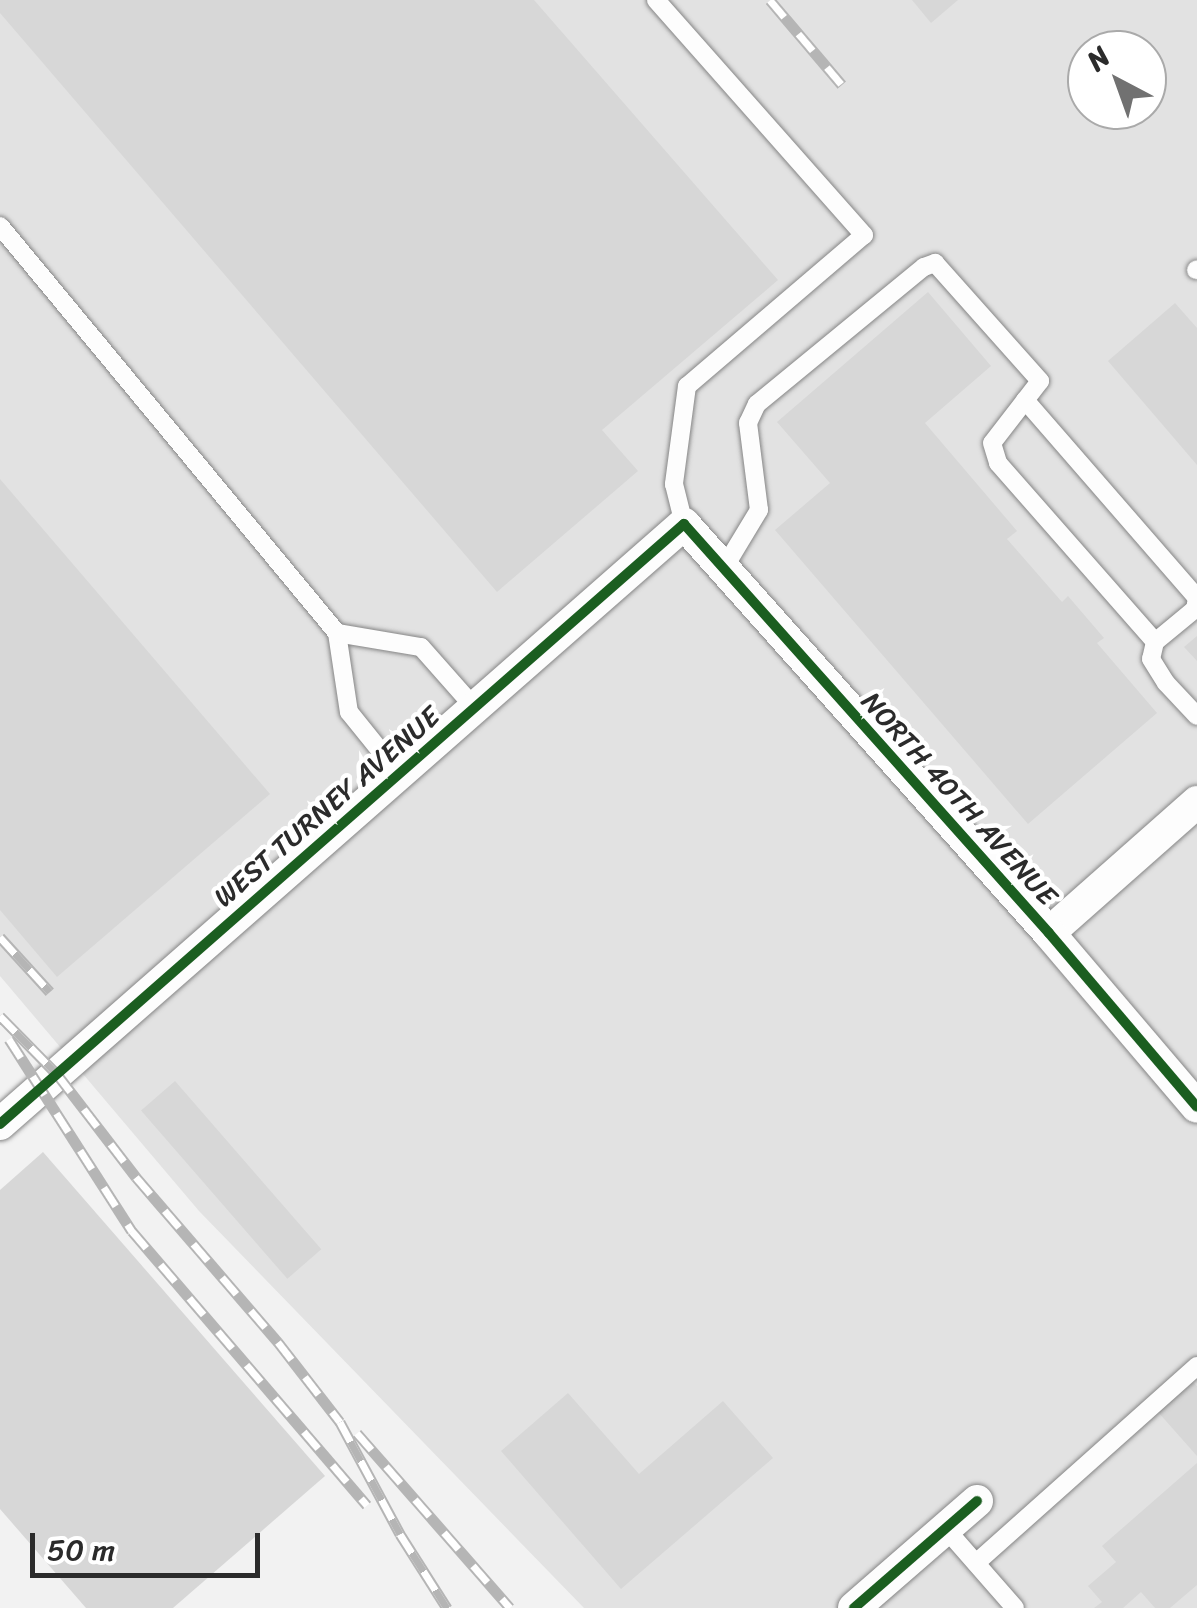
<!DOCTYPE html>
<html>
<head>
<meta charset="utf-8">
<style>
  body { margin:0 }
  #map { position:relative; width:1197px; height:1608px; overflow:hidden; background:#f2f2f2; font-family:Sriracha,sans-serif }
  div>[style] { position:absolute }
  .built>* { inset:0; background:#e2e2e2 }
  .building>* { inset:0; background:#d7d7d7; transform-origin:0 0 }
  .roads { filter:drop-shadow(0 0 2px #858585) drop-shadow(0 0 2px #858585) }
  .lane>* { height:18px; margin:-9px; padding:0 9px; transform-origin:9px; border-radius:9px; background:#fdfdfd }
  .street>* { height:32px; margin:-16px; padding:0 16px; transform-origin:16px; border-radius:16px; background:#fdfdfd }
  .rail>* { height:11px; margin-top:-5.5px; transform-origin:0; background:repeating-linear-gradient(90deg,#fff 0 22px,#b5b5b5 0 44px); box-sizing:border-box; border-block:2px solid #b5b5b5 }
  .cycleway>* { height:10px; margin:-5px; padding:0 5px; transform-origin:5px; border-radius:5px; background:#1b5e20 }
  span { translate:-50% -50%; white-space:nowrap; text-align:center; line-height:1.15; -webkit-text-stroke:9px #fff; paint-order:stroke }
  .street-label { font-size:28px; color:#2b2b2b }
  .north { position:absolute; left:1067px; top:30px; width:100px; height:100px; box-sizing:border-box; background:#fff; border:2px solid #aaa; border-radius:50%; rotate:319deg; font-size:28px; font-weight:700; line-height:40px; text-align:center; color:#2b2b2b }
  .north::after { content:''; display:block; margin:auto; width:35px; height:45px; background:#717171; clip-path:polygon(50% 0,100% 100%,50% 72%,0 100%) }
  .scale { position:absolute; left:30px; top:1533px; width:230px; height:45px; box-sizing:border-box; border:5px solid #2b2b2b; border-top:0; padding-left:12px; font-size:30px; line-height:35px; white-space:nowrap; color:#2b2b2b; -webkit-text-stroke:8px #fff; paint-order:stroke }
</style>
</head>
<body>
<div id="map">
  <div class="built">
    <i style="clip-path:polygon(evenodd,0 0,1197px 0,1197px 1608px,584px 1608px,199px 1211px,0 976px,0 0,1087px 50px,1147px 50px,1147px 110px,1087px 110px,1087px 50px)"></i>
  </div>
  <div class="building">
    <i style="clip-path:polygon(0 0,534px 0,778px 280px,602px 430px,638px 471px,497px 592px,0 13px)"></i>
    <i style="clip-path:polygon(912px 0,958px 0,931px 23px)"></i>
    <i style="clip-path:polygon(928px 292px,991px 366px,925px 423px,1017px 531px,1007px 539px,1062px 602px,1068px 596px,1104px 638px,1097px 643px,1157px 713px,1028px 824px,775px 530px,830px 483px,777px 422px)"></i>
    <i style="clip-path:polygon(1175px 303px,1197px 328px,1197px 465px,1108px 361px)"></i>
    <i style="clip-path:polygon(0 479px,270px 794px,57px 977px,0 910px)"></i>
    <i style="clip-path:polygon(1197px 636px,1197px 661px,1184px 647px)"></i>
    <i style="left:175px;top:1081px;width:223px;height:45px;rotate:49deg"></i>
    <i style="clip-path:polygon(43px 1152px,325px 1476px,173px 1608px,86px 1608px,0 1509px,0 1190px)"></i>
    <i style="clip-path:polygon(1193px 1382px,1197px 1386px,1197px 1456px,1158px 1412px)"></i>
    <i style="clip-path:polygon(568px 1393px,639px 1474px,723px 1401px,773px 1458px,621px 1589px,501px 1451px)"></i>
    <i style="clip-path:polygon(1197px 1463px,1197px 1585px,1170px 1608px,1155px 1608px,1141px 1592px,1123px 1608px,1094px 1608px,1102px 1602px,1088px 1586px,1116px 1562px,1102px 1546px)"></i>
  </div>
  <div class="roads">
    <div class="lane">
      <i style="left:656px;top:0;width:314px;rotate:48.5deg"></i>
      <i style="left:864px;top:235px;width:233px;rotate:139.5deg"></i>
      <i style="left:687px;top:386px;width:99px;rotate:97.6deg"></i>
      <i style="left:674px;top:484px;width:41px;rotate:76deg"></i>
      <i style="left:0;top:226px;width:528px;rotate:50.37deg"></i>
      <i style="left:337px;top:633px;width:80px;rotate:81.4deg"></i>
      <i style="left:349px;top:712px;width:80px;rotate:51.1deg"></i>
      <i style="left:1196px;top:270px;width:1px;rotate:-45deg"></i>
      <i style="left:1025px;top:400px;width:262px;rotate:49deg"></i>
      <i style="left:1197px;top:598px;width:11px;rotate:100deg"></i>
      <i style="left:1195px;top:609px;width:52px;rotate:140.5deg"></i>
      <i style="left:724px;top:568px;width:68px;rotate:-58.9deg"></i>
      <i style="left:759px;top:510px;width:88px;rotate:-97.2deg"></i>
      <i style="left:748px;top:423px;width:21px;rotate:-65deg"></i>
      <i style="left:757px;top:404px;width:216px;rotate:-39.4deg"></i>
      <i style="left:924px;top:267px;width:12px;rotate:-20deg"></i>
      <i style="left:935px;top:263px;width:158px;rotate:48.3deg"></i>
      <i style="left:1040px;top:381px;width:78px;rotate:127.7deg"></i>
      <i style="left:992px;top:443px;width:21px;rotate:73deg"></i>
      <i style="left:998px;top:463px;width:238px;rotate:48.7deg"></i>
      <i style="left:1155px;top:642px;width:17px;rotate:103deg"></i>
      <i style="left:1151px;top:659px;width:28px;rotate:58deg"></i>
      <i style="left:1166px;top:683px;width:45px;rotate:46.8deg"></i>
      <i style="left:337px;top:633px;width:85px;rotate:9.5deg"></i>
      <i style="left:421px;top:647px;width:80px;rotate:48.5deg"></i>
      <i style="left:945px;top:1528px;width:106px;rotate:48.8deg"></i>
      <i style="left:976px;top:1563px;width:296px;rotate:-41.7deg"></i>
    </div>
    <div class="street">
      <i style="left:1049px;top:933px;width:198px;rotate:-41.5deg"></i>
      <i style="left:0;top:1124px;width:910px;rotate:-41.26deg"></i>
      <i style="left:684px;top:524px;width:548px;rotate:48.25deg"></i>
      <i style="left:1049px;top:933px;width:228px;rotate:49.6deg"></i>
      <i style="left:854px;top:1608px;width:163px;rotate:-41deg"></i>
    </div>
  </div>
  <div class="rail">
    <i style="left:770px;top:0;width:111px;rotate:49.7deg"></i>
    <i style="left:0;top:937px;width:74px;rotate:47.7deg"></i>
    <i style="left:0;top:1016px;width:81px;rotate:45.5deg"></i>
    <i style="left:57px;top:1074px;width:130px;rotate:52.5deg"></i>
    <i style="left:136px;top:1177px;width:218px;rotate:49.3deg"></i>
    <i style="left:278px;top:1342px;width:101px;rotate:52.2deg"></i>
    <i style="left:340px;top:1422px;width:127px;rotate:61.8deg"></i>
    <i style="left:400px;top:1534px;width:88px;rotate:57.6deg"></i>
    <i style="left:9px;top:1039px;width:228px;rotate:57.4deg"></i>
    <i style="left:132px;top:1231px;width:361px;rotate:49.4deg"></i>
    <i style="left:357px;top:1433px;width:232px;rotate:48.8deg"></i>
  </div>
  <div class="cycleway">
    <i style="left:0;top:1124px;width:910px;rotate:-41.26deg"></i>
    <i style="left:684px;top:524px;width:548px;rotate:48.25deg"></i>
    <i style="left:1049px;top:933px;width:228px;rotate:49.6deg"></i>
    <i style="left:854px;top:1608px;width:163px;rotate:-41deg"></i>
  </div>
  <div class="street-label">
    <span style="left:959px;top:799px;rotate:48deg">NORTH 40TH AVENUE</span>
    <span style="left:327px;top:807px;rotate:-41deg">WEST TURNEY AVENUE</span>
  </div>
  <div class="north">N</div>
  <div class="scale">50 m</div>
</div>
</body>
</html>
